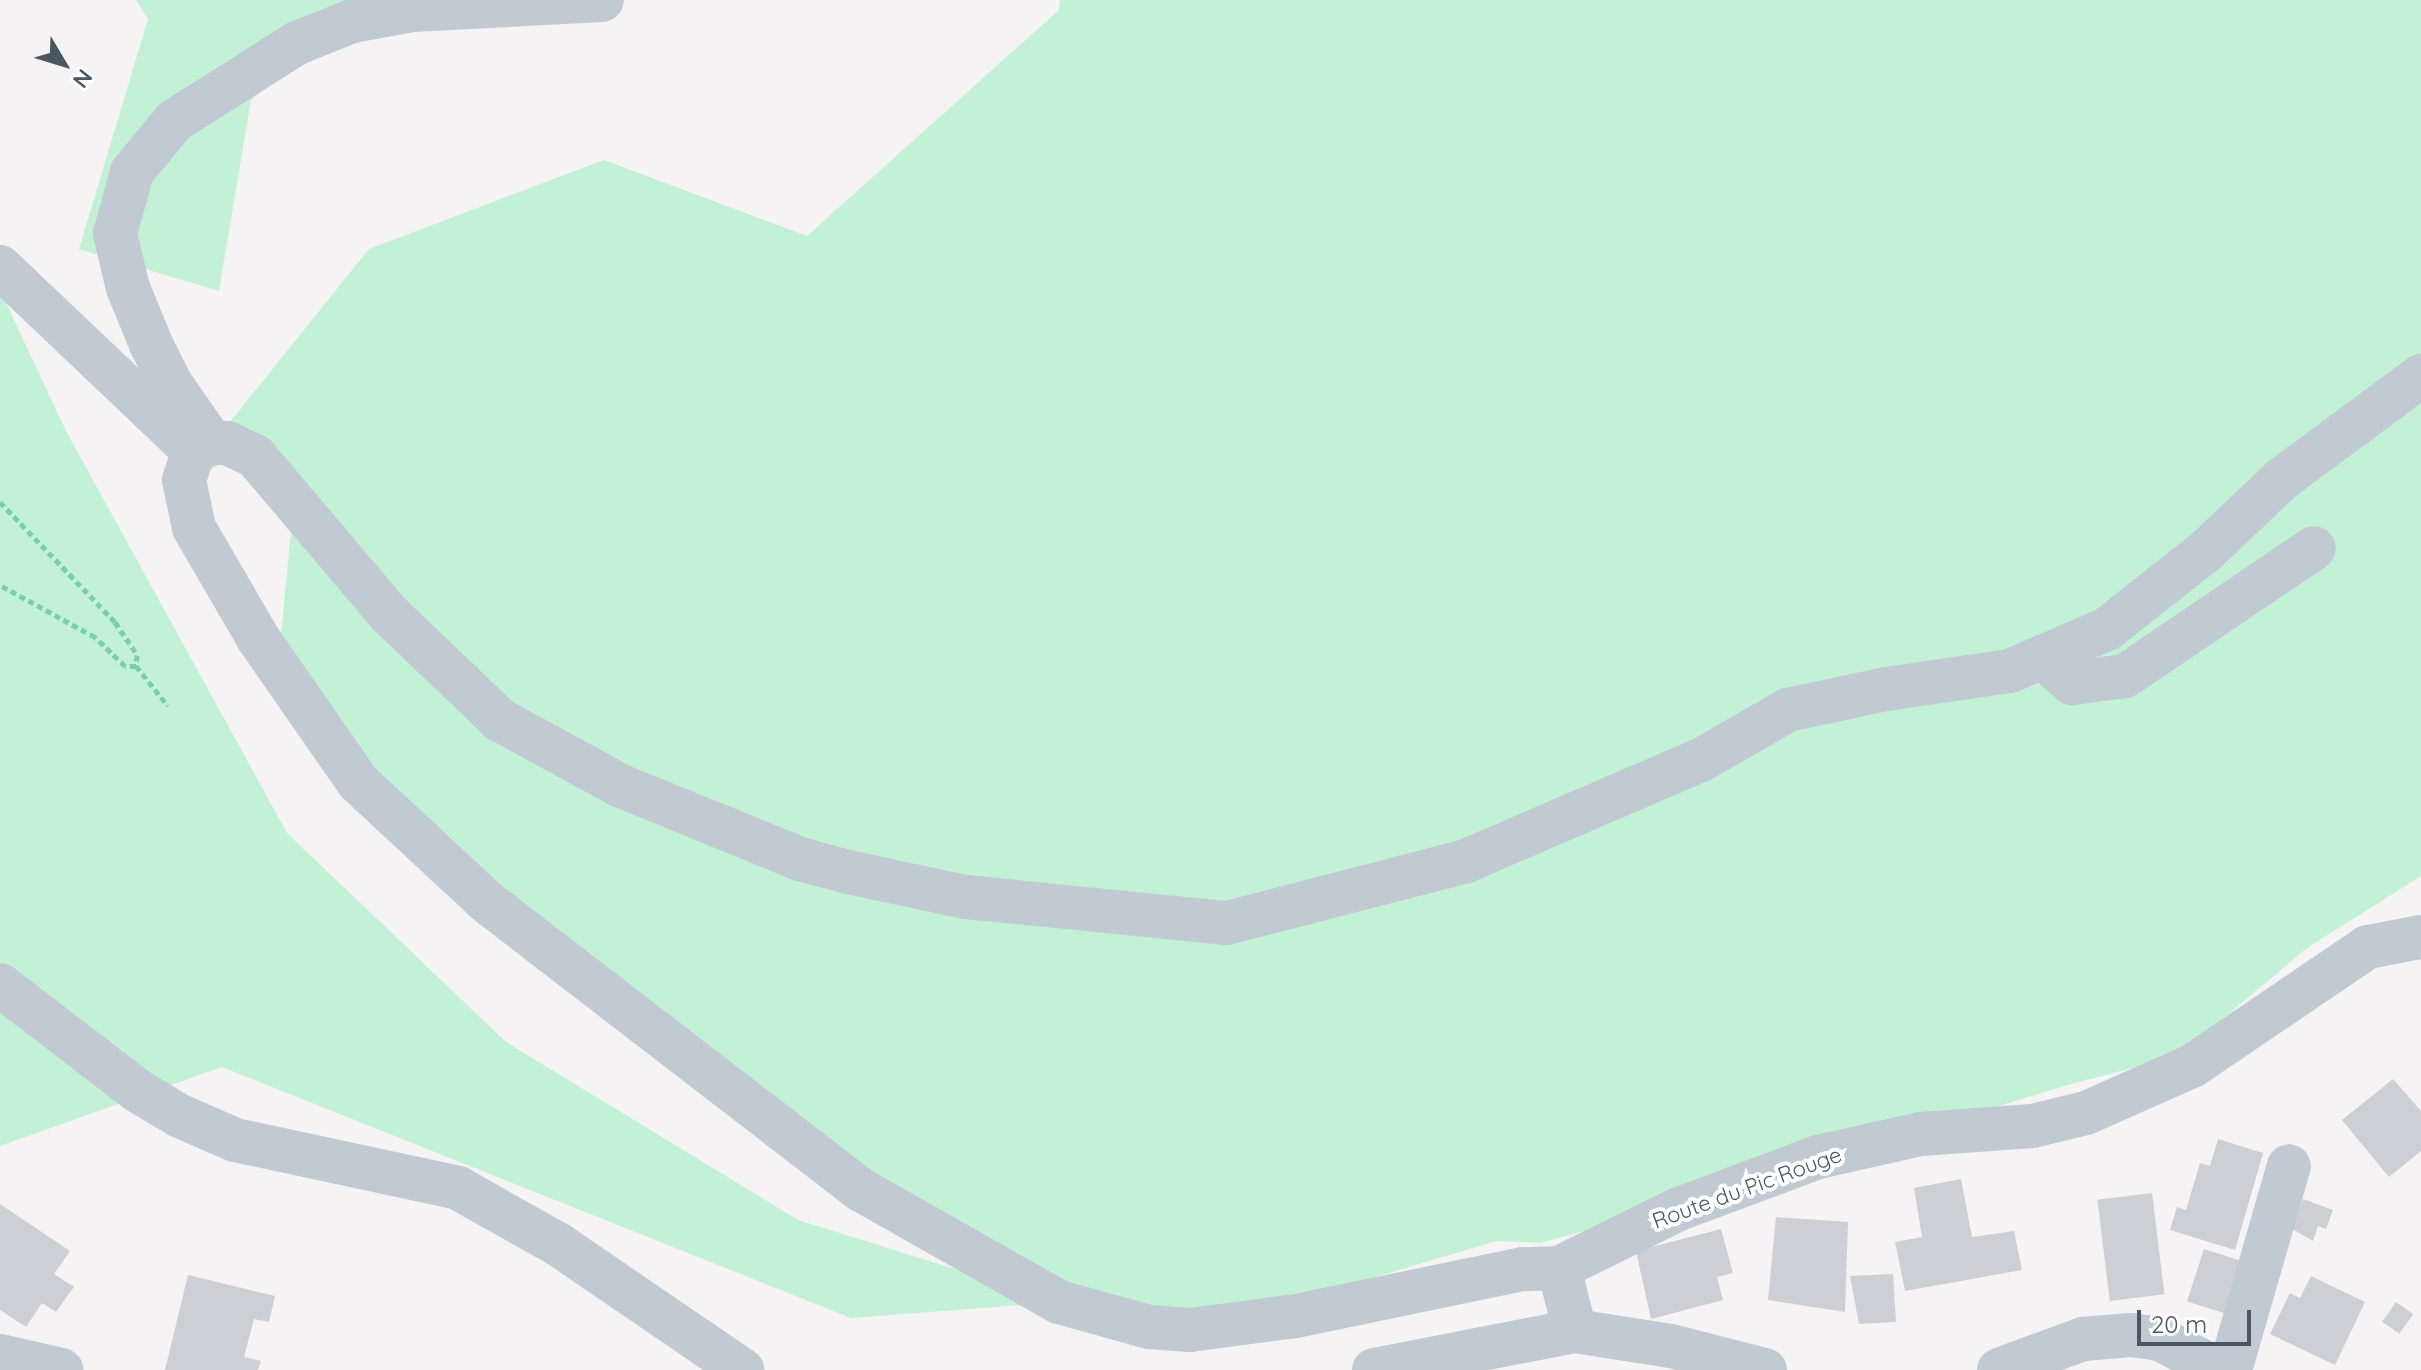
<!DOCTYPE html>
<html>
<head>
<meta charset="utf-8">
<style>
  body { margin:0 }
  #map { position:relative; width:2421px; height:1370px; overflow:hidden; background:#f5f3f3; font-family:Quicksand,sans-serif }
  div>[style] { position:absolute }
  .green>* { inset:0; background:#c3f1d5 }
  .building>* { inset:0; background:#cdcfd5; transform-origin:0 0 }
  .path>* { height:5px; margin-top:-2.5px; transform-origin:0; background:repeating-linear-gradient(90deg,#7ad0a6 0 6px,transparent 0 10px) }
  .minor>* { height:44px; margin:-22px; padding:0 22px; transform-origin:22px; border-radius:22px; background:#c1cad2 }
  span { translate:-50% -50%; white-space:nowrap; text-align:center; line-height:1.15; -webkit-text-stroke:8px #fff; paint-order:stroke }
  .street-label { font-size:22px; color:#4a5661 }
  .north { position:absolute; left:24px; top:24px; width:80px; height:80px; -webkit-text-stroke:6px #fff; paint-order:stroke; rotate:128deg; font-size:22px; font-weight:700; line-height:32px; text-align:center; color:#4a5661 }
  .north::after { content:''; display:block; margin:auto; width:28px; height:36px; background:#4a5661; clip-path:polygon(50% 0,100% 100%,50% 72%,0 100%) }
  .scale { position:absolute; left:2137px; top:1310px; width:114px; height:36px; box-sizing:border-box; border:4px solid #4a5661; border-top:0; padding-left:10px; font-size:24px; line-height:28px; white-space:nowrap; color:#4a5661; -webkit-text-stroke:6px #fff; paint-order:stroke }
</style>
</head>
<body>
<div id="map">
  <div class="green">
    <i style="clip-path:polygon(136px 0,375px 0,251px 100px,219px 291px,79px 249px,148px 19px)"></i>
    <i style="clip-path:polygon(1060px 0,2421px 0,2421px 876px,2307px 948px,2177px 1057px,2074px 1083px,1658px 1211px,1540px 1243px,1496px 1241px,1262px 1311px,1099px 1320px,864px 1187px,663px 1029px,276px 689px,293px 509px,234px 453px,164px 504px,369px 249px,604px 160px,807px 236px,1059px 10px)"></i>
    <i style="clip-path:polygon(0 290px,66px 431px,287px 833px,506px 1042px,798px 1220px,1061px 1302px,851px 1318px,222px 1067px,0 1146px)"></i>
  </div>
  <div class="building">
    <i style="clip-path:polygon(2393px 1079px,2421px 1111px,2421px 1151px,2389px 1177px,2342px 1120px)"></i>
    <i style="clip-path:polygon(2218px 1139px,2263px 1153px,2235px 1250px,2170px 1230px,2177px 1207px,2186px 1210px,2200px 1163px,2210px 1166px)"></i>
    <i style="clip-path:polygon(1961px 1179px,1972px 1237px,2014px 1231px,2022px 1270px,1905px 1291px,1895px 1242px,1922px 1237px,1914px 1188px)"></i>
    <i style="left:2152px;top:1193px;width:102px;height:55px;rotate:83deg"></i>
    <i style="clip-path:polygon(2303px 1199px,2333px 1210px,2326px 1229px,2318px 1226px,2313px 1241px,2292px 1229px)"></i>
    <i style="clip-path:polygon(0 1204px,70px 1251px,54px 1274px,74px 1287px,56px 1312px,42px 1303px,26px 1327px,0 1310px)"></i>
    <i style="clip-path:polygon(1776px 1217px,1848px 1222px,1845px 1312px,1768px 1300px)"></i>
    <i style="clip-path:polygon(1721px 1229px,1733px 1273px,1717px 1277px,1723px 1300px,1651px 1319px,1636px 1251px)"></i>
    <i style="left:2204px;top:1249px;width:39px;height:55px;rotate:18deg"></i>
    <i style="clip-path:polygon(1893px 1274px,1896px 1322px,1859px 1324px,1850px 1276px)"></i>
    <i style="clip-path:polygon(188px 1275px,275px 1296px,269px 1322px,254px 1319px,244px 1357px,261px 1361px,258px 1370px,165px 1370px)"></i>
    <i style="clip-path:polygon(2311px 1276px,2365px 1302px,2335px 1365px,2270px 1334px,2290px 1293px,2300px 1298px)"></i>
    <i style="left:2396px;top:1302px;width:21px;height:24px;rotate:35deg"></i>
  </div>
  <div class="path">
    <i style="left:0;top:502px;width:166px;rotate:46.2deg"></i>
    <i style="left:115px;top:622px;width:40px;rotate:56deg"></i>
    <i style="left:137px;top:655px;width:11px;rotate:95deg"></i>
    <i style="left:136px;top:666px;width:11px;rotate:180deg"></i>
    <i style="left:125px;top:666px;width:42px;rotate:-136deg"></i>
    <i style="left:95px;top:637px;width:108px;rotate:-151.3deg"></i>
    <i style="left:136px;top:666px;width:51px;rotate:51.3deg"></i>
  </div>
  <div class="minor">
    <i style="left:0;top:267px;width:269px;rotate:43.5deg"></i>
    <i style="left:212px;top:443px;width:72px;rotate:-124.8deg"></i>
    <i style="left:171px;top:384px;width:45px;rotate:-116.6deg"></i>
    <i style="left:151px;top:344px;width:61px;rotate:-112.3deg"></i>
    <i style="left:128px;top:288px;width:56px;rotate:-103.5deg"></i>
    <i style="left:115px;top:234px;width:64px;rotate:-74.7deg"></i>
    <i style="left:132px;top:172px;width:66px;rotate:-50.5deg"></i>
    <i style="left:174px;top:121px;width:146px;rotate:-32.4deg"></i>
    <i style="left:297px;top:43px;width:59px;rotate:-21.8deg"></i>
    <i style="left:352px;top:21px;width:61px;rotate:-10.4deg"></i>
    <i style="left:412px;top:10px;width:190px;rotate:-3deg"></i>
    <i style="left:2042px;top:657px;width:40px;rotate:41deg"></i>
    <i style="left:2072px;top:683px;width:53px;rotate:-7.5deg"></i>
    <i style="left:2125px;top:676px;width:228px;rotate:-34.1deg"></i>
    <i style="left:0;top:985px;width:174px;rotate:37.5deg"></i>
    <i style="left:138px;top:1091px;width:49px;rotate:30.8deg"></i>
    <i style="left:180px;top:1116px;width:60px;rotate:23.6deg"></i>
    <i style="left:235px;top:1140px;width:228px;rotate:12.1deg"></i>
    <i style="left:458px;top:1188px;width:116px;rotate:29.4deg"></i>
    <i style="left:559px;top:1245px;width:222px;rotate:34.3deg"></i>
    <i style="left:1559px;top:1268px;width:134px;rotate:-26.2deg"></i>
    <i style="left:1679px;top:1209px;width:148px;rotate:-20.5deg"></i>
    <i style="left:1818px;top:1157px;width:106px;rotate:-12.6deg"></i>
    <i style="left:1921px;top:1134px;width:112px;rotate:-4.1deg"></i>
    <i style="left:2033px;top:1126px;width:55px;rotate:-13.8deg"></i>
    <i style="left:2086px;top:1113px;width:116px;rotate:-23.9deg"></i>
    <i style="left:2192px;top:1066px;width:212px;rotate:-34.1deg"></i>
    <i style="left:2368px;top:947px;width:54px;rotate:-10.7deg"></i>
    <i style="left:1575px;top:1331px;width:97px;rotate:8.9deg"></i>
    <i style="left:1671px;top:1346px;width:97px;rotate:14.3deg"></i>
    <i style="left:0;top:1356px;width:63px;rotate:12.9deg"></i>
    <i style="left:1374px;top:1370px;width:205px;rotate:-11deg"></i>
    <i style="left:1575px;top:1331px;width:65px;rotate:-104.3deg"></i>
    <i style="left:1559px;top:1268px;width:36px;rotate:178deg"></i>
    <i style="left:1523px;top:1269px;width:232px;rotate:168.3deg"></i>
    <i style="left:1296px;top:1316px;width:107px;rotate:172.5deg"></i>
    <i style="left:1190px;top:1330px;width:41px;rotate:-175.8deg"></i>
    <i style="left:1149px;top:1327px;width:93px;rotate:-164.5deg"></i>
    <i style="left:1059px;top:1302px;width:227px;rotate:-150.5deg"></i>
    <i style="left:861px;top:1190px;width:473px;rotate:-142.4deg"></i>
    <i style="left:486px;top:901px;width:175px;rotate:-137.1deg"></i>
    <i style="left:358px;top:782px;width:175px;rotate:-124.8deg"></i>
    <i style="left:258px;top:638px;width:127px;rotate:-120.2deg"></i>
    <i style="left:194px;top:528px;width:49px;rotate:-101.8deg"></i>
    <i style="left:184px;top:480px;width:28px;rotate:-72deg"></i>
    <i style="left:193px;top:453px;width:19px;rotate:-32deg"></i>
    <i style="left:209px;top:443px;width:18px"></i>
    <i style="left:227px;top:443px;width:31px;rotate:25deg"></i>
    <i style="left:255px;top:456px;width:206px;rotate:49.7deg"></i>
    <i style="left:388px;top:613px;width:155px;rotate:43.7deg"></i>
    <i style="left:500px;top:720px;width:138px;rotate:28.6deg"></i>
    <i style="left:621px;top:786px;width:193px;rotate:22.2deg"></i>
    <i style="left:800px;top:859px;width:50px;rotate:15.2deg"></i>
    <i style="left:848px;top:872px;width:121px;rotate:12deg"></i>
    <i style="left:966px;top:897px;width:262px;rotate:5.7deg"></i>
    <i style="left:1227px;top:923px;width:247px;rotate:-14.5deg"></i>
    <i style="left:1466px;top:861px;width:256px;rotate:-23.3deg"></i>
    <i style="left:1701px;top:760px;width:100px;rotate:-29.9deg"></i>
    <i style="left:1788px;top:710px;width:100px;rotate:-12.1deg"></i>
    <i style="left:1886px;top:689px;width:125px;rotate:-8.3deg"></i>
    <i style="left:2010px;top:671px;width:106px;rotate:-23.4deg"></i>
    <i style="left:2107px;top:629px;width:127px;rotate:-38.3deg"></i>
    <i style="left:2207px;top:550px;width:105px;rotate:-43.5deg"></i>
    <i style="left:2283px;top:478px;width:172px;rotate:-36.5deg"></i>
    <i style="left:1999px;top:1370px;width:90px;rotate:-20.3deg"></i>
    <i style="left:2083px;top:1339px;width:48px;rotate:-4.8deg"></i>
    <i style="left:2131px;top:1335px;width:29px;rotate:8deg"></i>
    <i style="left:2160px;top:1339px;width:67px;rotate:27.7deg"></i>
    <i style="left:2230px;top:1370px;width:212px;rotate:-73.9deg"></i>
  </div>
  <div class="street-label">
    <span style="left:1747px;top:1188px;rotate:-20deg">Route du Pic Rouge</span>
  </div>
  <div class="north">N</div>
  <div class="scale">20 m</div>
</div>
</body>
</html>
